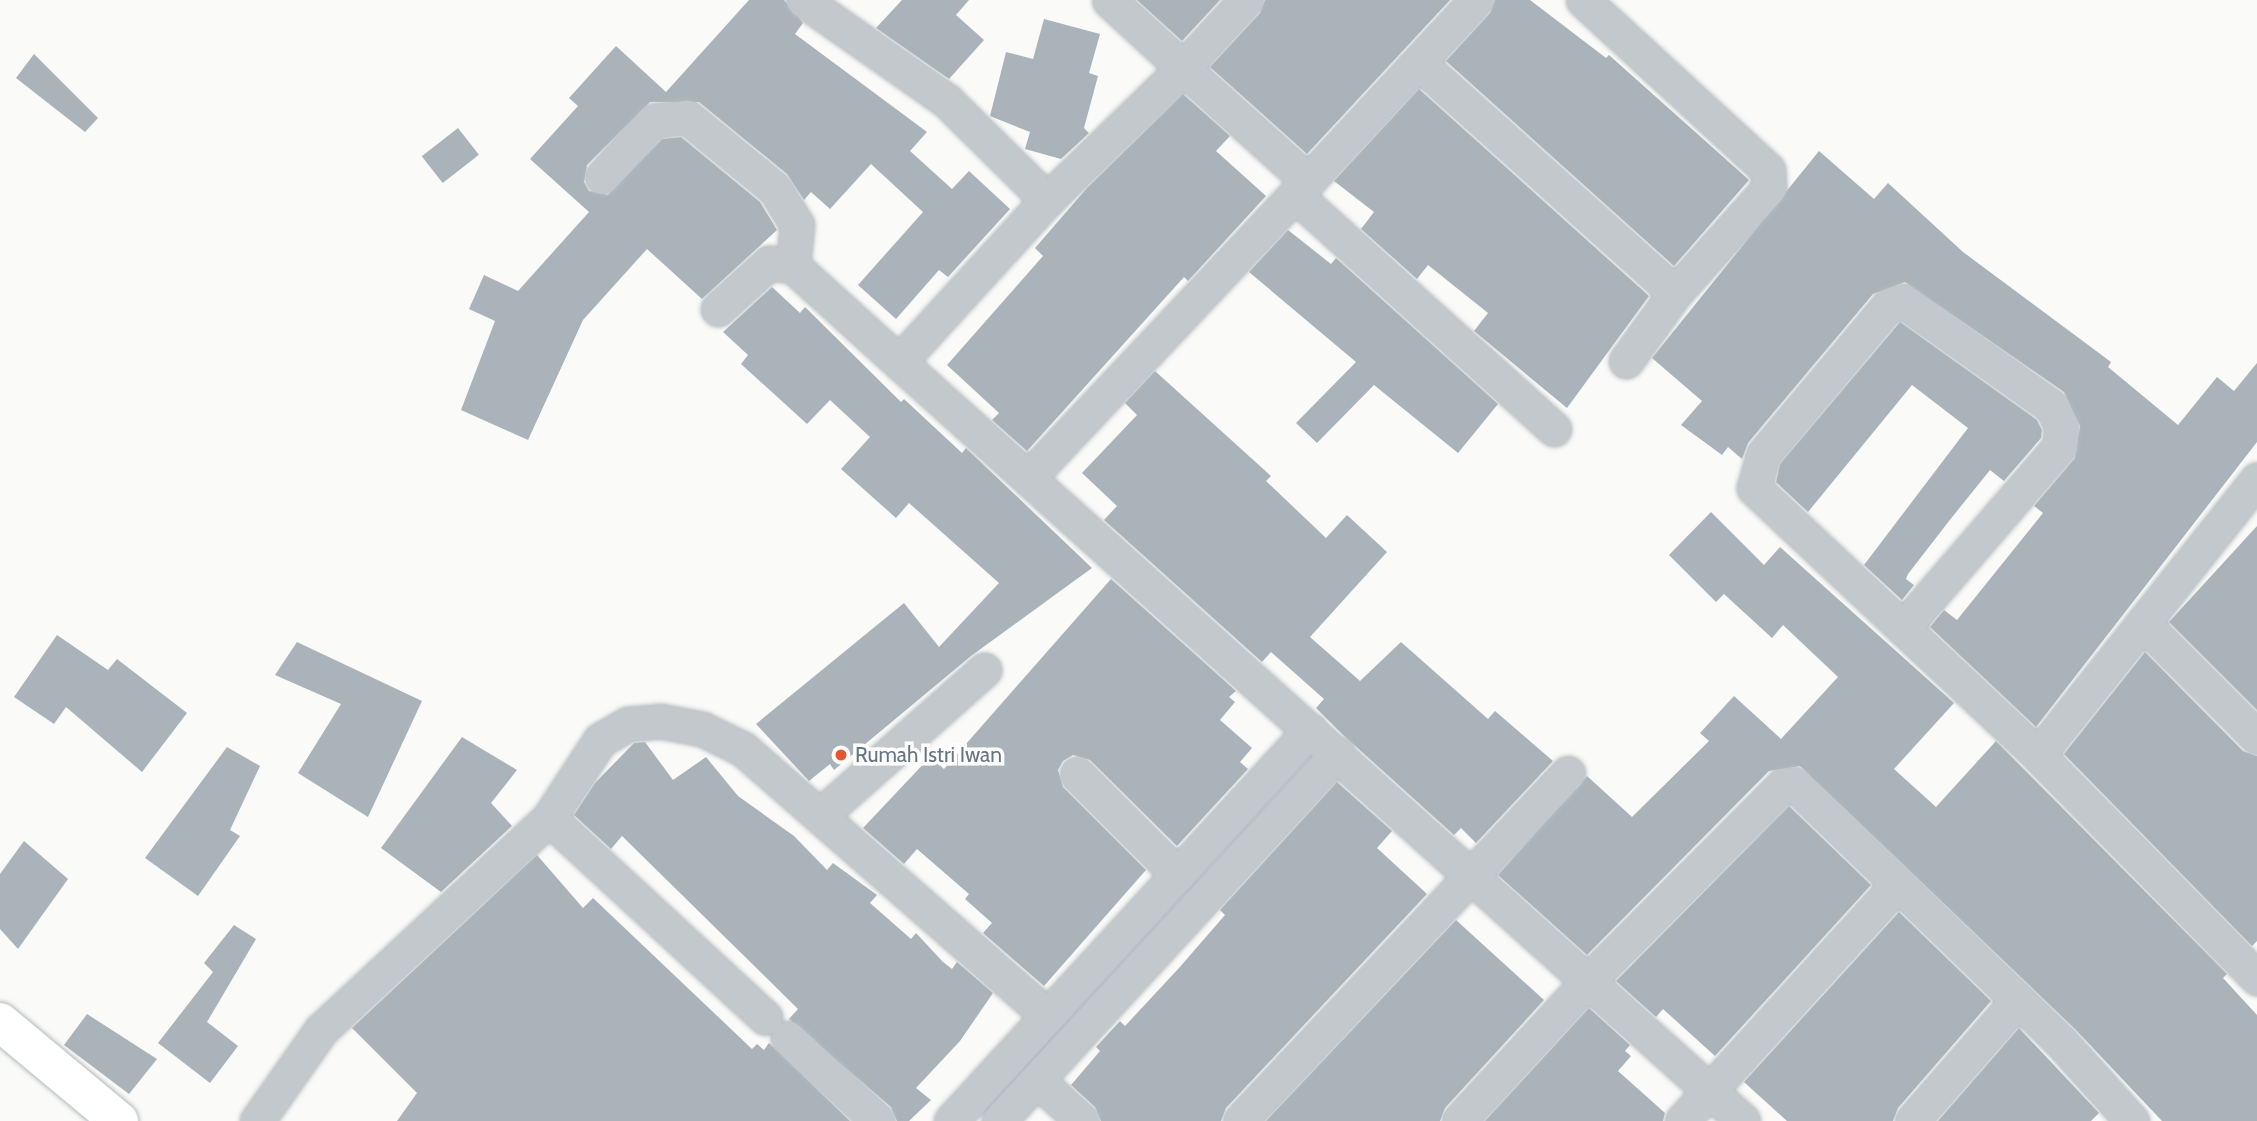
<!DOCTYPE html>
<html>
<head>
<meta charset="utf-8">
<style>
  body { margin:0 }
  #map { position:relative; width:2257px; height:1121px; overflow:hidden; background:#fafaf8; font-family:Cabin,sans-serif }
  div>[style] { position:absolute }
  .building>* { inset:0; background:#aab3b9; transform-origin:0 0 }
  .roads { filter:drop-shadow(0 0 2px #b3babf) drop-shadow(0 0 2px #b3babf) }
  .minor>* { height:33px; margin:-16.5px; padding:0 16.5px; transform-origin:16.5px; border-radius:16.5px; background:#c3c8cc }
  .secondary>* { height:38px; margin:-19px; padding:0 19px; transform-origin:19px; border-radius:19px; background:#fff }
  .dots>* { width:19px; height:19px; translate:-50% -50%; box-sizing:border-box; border:4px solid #fff; border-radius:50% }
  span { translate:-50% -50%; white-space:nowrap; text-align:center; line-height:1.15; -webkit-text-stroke:7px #fff; paint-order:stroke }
  .poi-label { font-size:21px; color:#657683 }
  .left { translate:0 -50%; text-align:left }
</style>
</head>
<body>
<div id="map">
  <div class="building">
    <i style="clip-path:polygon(749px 0,784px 0,803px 23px,795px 34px,927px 132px,910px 151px,952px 189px,969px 171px,1010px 209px,948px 277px,939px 270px,896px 319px,858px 285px,923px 212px,871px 164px,830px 209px,811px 192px,804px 200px,787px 174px,699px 102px,650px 102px,587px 165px,584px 182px,589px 191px,608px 195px,662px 139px,681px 137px,760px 202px,777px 230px,702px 299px,647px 249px,583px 320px,528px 440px,461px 410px,495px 321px,469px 309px,484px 275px,518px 291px,589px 212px,530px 159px,578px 106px,569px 98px,616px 46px,666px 92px)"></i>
    <i style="clip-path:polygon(902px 0,969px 0,956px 15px,984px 40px,949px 79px,876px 28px)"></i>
    <i style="clip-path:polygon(1137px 0,1220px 0,1182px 41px)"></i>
    <i style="clip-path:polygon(1265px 0,1450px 0,1307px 154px,1210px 67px,1260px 13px)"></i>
    <i style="clip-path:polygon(1495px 0,1530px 0,1606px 58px,1609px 55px,1749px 180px,1674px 266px,1446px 61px,1490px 13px)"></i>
    <i style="clip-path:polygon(1044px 19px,1100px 34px,1089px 73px,1098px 76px,1084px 128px,1089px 133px,1061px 159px,1025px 149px,1030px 132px,990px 116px,1006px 52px,1033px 59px)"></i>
    <i style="clip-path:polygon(34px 54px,98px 118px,85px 132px,16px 78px)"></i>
    <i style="clip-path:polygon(1419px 89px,1649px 296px,1567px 408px,1474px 331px,1488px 313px,1428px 265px,1417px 279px,1361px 229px,1374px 212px,1334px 181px)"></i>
    <i style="clip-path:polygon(1183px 94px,1230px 136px,1216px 151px,1266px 196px,1188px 281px,1184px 277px,1027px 451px,992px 420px,999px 413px,947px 365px,1043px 256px,1035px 248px,1087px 188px)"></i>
    <i style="left:458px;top:128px;width:34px;height:46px;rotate:52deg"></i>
    <i style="clip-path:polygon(1819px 151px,1874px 199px,1888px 183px,1963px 252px,2111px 362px,2108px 367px,2178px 425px,2217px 377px,2234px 391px,2257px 363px,2257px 442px,2036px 727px,1930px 627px,1944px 610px,1957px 620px,2043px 513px,2034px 506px,2075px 458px,2080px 426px,2064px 392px,1905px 282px,1873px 294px,1748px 443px,1742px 459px,1728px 447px,1722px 455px,1681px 425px,1702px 401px,1652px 358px)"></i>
    <i style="clip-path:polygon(1288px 230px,1331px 264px,1336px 258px,1498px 404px,1458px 453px,1374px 385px,1317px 443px,1296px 423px,1356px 362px,1249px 272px)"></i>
    <i style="clip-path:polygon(772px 287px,800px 313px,805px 307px,901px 402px,904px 399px,962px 453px,966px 448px,1092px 568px,971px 656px,834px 770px,830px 764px,809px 781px,756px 724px,904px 603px,939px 647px,999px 583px,909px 503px,896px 518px,841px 469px,870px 437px,830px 400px,807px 424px,741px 364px,748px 355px,723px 332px)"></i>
    <i style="clip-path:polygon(1900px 322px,2037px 420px,2042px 430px,2041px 438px,2004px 481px,1990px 470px,1949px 521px,1908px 574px,1906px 579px,1914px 585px,1902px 600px,1864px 565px,1968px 428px,1912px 385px,1808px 512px,1776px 482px,1780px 464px)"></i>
    <i style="clip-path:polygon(1155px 371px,1271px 476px,1266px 481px,1326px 538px,1347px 515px,1387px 552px,1310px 637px,1360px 681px,1401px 642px,1488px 719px,1495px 711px,1553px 761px,1476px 843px,1461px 828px,1454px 835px,1342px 734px,1316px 708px,1324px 699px,1271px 652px,1262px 662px,1104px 520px,1117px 506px,1082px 473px,1137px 415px,1125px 403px)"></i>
    <i style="clip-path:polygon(1711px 512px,1764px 565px,1780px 547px,1954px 703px,1894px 769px,1936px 807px,1996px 741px,2227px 974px,2223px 978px,2257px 1015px,2257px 1121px,2162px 1121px,2075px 1029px,1800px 766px,1769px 771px,1587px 955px,1498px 875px,1587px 776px,1632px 817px,1709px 741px,1700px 733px,1734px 696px,1781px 739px,1838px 677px,1783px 625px,1772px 638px,1724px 594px,1716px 602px,1669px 555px)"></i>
    <i style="clip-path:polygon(2257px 526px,2257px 710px,2169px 622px)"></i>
    <i style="clip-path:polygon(1111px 579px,1236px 691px,1229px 697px,1235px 702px,1220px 720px,1252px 748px,1240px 762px,1248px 769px,1177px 846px,1090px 760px,1073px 755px,1063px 761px,1058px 770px,1063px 787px,1146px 870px,1044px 986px,983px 933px,992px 923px,965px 899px,969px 894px,917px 849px,904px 864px,863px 828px,930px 757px,944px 769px)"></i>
    <i style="clip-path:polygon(57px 635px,108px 670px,117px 659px,187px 713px,142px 772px,66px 707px,54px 724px,14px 697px)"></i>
    <i style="clip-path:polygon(297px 642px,422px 701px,368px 817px,298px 773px,341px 704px,275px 675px)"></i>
    <i style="clip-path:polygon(2145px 652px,2243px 751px,2257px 756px,2257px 941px,2252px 946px,2064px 754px)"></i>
    <i style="clip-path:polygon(462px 737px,517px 770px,491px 803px,512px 826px,441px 892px,381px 848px)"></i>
    <i style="clip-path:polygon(645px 742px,673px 780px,706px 757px,738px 796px,794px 836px,827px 870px,833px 863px,877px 895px,870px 903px,911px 939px,916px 933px,943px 962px,952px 969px,957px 962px,993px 993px,960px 1041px,916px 1088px,931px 1100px,909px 1121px,897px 1121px,891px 1107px,789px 1019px,798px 1009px,622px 836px,611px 849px,574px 815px,595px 783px,634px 743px)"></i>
    <i style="clip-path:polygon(227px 747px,260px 766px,230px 830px,240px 836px,198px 896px,145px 858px)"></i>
    <i style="clip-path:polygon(1337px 782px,1392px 831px,1377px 848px,1427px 894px,1226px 1108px,1221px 1121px,1101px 1121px,1095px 1107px,1071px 1085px,1100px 1051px,1096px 1047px,1120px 1021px,1125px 1026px,1179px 968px,1225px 915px,1220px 910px)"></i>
    <i style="clip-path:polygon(1789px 806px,1871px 885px,1715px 1056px,1663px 1009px,1656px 1017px,1616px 981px)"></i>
    <i style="clip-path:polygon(24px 841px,68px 879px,18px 949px,0 929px,0 874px)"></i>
    <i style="clip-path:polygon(537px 855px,583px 908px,593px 898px,752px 1049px,757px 1044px,764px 1050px,769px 1043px,850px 1121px,397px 1121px,417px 1093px,352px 1028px)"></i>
    <i style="clip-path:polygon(1899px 912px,1991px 1001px,1898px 1108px,1893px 1121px,1787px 1121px,1744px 1082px)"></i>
    <i style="clip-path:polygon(1456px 920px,1544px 1000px,1445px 1108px,1440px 1121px,1266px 1121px)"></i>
    <i style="clip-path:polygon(234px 925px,256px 939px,207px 1022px,238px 1046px,210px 1083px,158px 1043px,213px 972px,204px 963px)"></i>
    <i style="clip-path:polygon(1589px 1008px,1630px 1045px,1625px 1051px,1631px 1056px,1618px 1071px,1665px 1113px,1663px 1121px,1485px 1121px)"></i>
    <i style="clip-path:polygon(87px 1014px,157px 1059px,129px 1094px,64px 1045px)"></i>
    <i style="clip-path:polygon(2019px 1028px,2099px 1113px,2091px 1121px,1938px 1121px)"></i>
  </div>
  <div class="roads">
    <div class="minor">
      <i style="left:803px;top:0;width:176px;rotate:35deg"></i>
      <i style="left:947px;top:101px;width:141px;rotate:44.7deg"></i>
      <i style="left:1420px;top:64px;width:343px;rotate:41.9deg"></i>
      <i style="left:1675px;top:293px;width:141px;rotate:-48.2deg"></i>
      <i style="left:1769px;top:188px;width:18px;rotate:-93deg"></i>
      <i style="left:1768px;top:170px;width:251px;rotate:-137.4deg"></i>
      <i style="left:602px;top:177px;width:76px;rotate:-47.7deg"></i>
      <i style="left:653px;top:121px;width:34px;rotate:-7deg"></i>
      <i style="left:687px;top:117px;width:114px;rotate:39.3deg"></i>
      <i style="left:775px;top:189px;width:42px;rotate:58.6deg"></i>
      <i style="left:797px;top:225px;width:41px;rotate:95.6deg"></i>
      <i style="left:793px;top:266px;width:143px;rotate:42.2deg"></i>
      <i style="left:899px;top:362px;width:219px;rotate:-47.6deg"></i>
      <i style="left:1047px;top:200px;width:190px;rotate:-44.1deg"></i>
      <i style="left:1183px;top:68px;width:100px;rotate:-137.4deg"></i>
      <i style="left:1308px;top:181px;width:247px;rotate:-47.1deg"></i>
      <i style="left:1295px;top:195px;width:349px;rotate:42.1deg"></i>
      <i style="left:718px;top:309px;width:69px;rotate:-42deg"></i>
      <i style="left:769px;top:263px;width:24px;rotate:7deg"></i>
      <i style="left:1626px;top:361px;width:84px;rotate:-54.2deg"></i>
      <i style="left:899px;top:362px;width:1135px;rotate:41.96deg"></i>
      <i style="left:1030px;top:476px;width:405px;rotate:-46.7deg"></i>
      <i style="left:1308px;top:181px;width:169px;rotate:-137.9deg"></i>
      <i style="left:1183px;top:68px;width:93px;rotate:-47.2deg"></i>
      <i style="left:2143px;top:623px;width:161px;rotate:45deg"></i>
      <i style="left:1903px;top:628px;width:240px;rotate:-49.2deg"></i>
      <i style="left:2060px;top:446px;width:20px;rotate:-87deg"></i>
      <i style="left:2061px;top:426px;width:21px;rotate:-115deg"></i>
      <i style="left:2052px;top:407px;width:183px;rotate:-144.6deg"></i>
      <i style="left:1903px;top:301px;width:16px;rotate:162deg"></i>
      <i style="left:1888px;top:306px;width:194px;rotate:130deg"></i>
      <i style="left:1763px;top:455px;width:34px;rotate:105deg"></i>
      <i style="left:1754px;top:488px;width:390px;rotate:43.2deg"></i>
      <i style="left:2038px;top:755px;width:313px;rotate:45.5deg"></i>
      <i style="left:2038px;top:755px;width:352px;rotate:-51.5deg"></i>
      <i style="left:1077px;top:774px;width:143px;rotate:45deg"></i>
      <i style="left:822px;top:814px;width:217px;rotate:-41.6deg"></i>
      <i style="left:549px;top:818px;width:294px;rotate:42.7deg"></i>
      <i style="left:788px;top:1038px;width:122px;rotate:42.7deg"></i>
      <i style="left:1037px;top:1080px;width:61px;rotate:42.3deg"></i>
      <i style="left:257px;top:1121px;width:111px;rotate:-54.9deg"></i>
      <i style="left:321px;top:1030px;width:311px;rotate:-42.9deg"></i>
      <i style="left:549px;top:818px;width:93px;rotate:-56.8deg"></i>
      <i style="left:600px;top:740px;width:32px;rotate:-30deg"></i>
      <i style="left:628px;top:724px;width:32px;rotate:-5deg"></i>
      <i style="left:660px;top:721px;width:43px;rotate:10.8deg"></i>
      <i style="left:702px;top:729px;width:46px;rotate:26deg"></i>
      <i style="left:743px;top:749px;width:405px;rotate:41.2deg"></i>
      <i style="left:951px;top:1121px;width:531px;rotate:-47.44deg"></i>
      <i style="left:999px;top:1121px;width:500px;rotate:-47.35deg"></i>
      <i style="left:1240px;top:1121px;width:478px;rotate:-46.7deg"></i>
      <i style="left:1459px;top:1121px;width:193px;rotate:-47.3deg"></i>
      <i style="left:1590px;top:979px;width:274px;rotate:-45.1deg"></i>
      <i style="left:1783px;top:785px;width:11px;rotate:-5deg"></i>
      <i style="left:1794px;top:784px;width:373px;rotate:44deg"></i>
      <i style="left:2062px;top:1043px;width:105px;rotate:48.1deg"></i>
      <i style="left:1682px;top:1121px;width:318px;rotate:-47.7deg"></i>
      <i style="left:1912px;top:1121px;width:161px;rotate:-48.8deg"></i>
    </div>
    <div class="secondary">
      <i style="left:0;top:1022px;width:155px;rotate:39.8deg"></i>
    </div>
  </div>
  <div class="dots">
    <i style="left:841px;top:755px;background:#e4572e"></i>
  </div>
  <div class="poi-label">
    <span class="left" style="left:855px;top:755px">Rumah Istri Iwan</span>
  </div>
</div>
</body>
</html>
